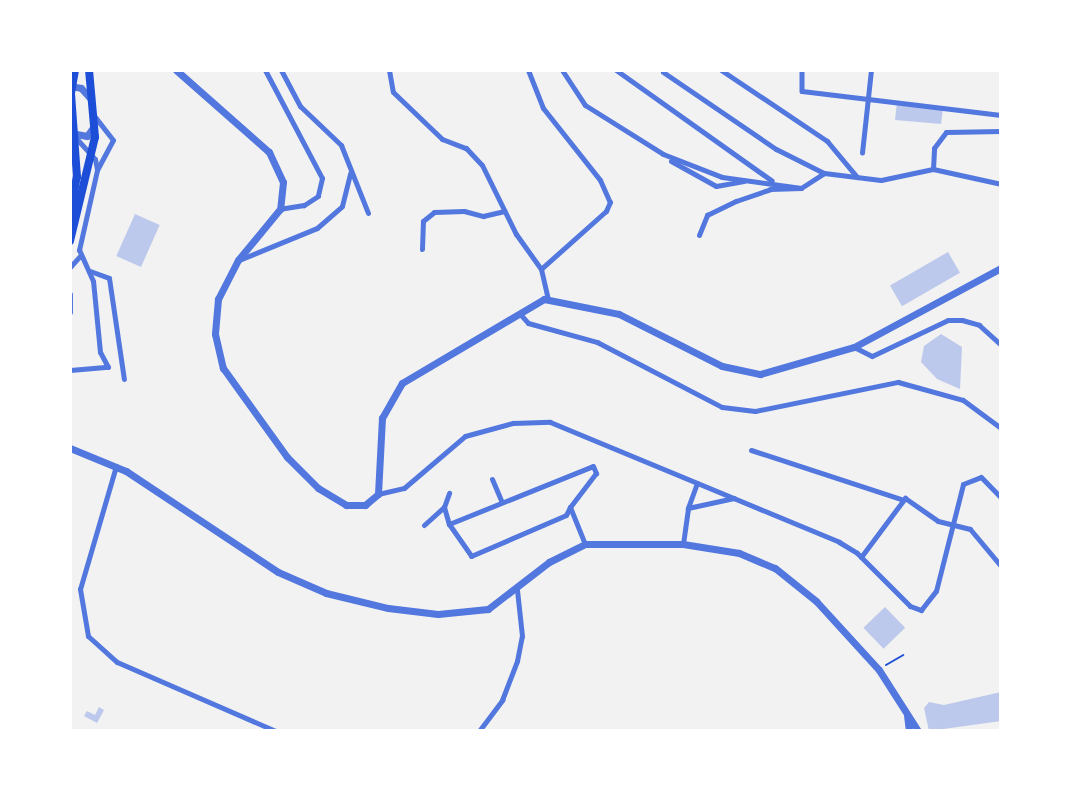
<!DOCTYPE html>
<style>
body{margin:0}
#map{position:relative;width:1071px;height:801px;overflow:hidden;background:#f2f2f2;font-family:"Public Sans",sans-serif}
div>[style]{position:absolute}
[style*='--x']{left:calc(var(--x)*1px);top:calc(var(--y)*1px);width:calc(var(--w)*1px);rotate:calc(var(--a)*1deg)}
.building>*{inset:0;background:#bdc9ec;transform-origin:0 0}
.path>*{height:2px;margin:-1px;padding:0 1px;transform-origin:1px;border-radius:1px;background:#1d4ed8}
.pedestrian>*{height:4.5px;margin:-2.25px;padding:0 2.25px;transform-origin:2.25px;border-radius:2.25px;background:#5277de}
.minor>*{height:5px;margin:-2.5px;padding:0 2.5px;transform-origin:2.5px;border-radius:2.5px;background:#5277de}
.tertiary>*{height:7px;margin:-3.5px;padding:0 3.5px;transform-origin:3.5px;border-radius:3.5px;background:#5277de}
.secondary>*{height:8px;margin:-4px;padding:0 4px;transform-origin:4px;border-radius:4px;background:#1d4ed8}
span{translate:-50% -50%;white-space:nowrap;text-align:center;line-height:1.15;-webkit-text-stroke:5px #fff;paint-order:stroke}
.frame{position:absolute;inset:0;border:72px solid #fff;pointer-events:none}
</style>
<div id="map">
<div class="building">
<i style="clip-path:polygon(897px 102px,943px 109px,941px 124px,895px 120px)"></i>
<i style="left:135px;top:214px;width:27px;height:46px;rotate:24deg"></i>
<i style="left:948px;top:252px;width:24px;height:67px;rotate:60deg"></i>
<i style="clip-path:polygon(941px 334px,962px 347px,960px 389px,937px 379px,921px 362px,924px 346px)"></i>
<i style="left:885px;top:607px;width:29px;height:30px;rotate:46deg"></i>
<i style="clip-path:polygon(1001px 692px,1001px 721px,929px 731px,924px 708px,929px 702px,944px 705px)"></i>
<i style="clip-path:polygon(99px 707px,104px 710px,97px 723px,84px 716px,87px 711px,95px 715px)"></i>
</div>
<div class="path">
<i style="--x:886;--y:665;--w:20;--a:-30"></i>
</div>
<div class="pedestrian">
<i style="--x:802;--y:70;--w:21;--a:90"></i>
<i style="--x:802;--y:91;--w:200;--a:6.9"></i>
<i style="--x:862;--y:153;--w:83;--a:-83.8"></i>
</div>
<div class="minor">
<i style="--x:265;--y:70;--w:122;--a:62.2"></i>
<i style="--x:322;--y:178;--w:18;--a:103"></i>
<i style="--x:318;--y:196;--w:17;--a:147"></i>
<i style="--x:304;--y:205;--w:24;--a:171"></i>
<i style="--x:281;--y:70;--w:41;--a:62.2"></i>
<i style="--x:300;--y:106;--w:57;--a:43.6"></i>
<i style="--x:341;--y:145;--w:73;--a:68.3"></i>
<i style="--x:389;--y:70;--w:22;--a:80"></i>
<i style="--x:393;--y:92;--w:68;--a:43.8"></i>
<i style="--x:442;--y:139;--w:26;--a:21"></i>
<i style="--x:466;--y:148;--w:23;--a:47"></i>
<i style="--x:482;--y:165;--w:77;--a:63.8"></i>
<i style="--x:516;--y:234;--w:43;--a:54.5"></i>
<i style="--x:528;--y:70;--w:41;--a:68.5"></i>
<i style="--x:543;--y:108;--w:92;--a:51.6"></i>
<i style="--x:600;--y:180;--w:24;--a:66"></i>
<i style="--x:610;--y:202;--w:10;--a:114"></i>
<i style="--x:606;--y:211;--w:87;--a:138.3"></i>
<i style="--x:541;--y:269;--w:31;--a:77"></i>
<i style="--x:562;--y:70;--w:42;--a:56.7"></i>
<i style="--x:585;--y:105;--w:92;--a:32.1"></i>
<i style="--x:663;--y:154;--w:63;--a:21.3"></i>
<i style="--x:722;--y:177;--w:80;--a:7.9"></i>
<i style="--x:801;--y:188;--w:27;--a:-33"></i>
<i style="--x:824;--y:173;--w:57;--a:7"></i>
<i style="--x:881;--y:180;--w:53;--a:-11.9"></i>
<i style="--x:933;--y:169;--w:70;--a:12.4"></i>
<i style="--x:616;--y:70;--w:191;--a:35.4"></i>
<i style="--x:721;--y:70;--w:128;--a:33.8"></i>
<i style="--x:827;--y:141;--w:47;--a:50.2"></i>
<i style="--x:663;--y:72;--w:137;--a:34.3"></i>
<i style="--x:776;--y:149;--w:54;--a:26.6"></i>
<i style="--x:76;--y:138;--w:28;--a:48"></i>
<i style="--x:95;--y:159;--w:10;--a:79"></i>
<i style="--x:671;--y:161;--w:51;--a:29.1"></i>
<i style="--x:716;--y:186;--w:28;--a:-10"></i>
<i style="--x:933;--y:169;--w:21;--a:-87"></i>
<i style="--x:934;--y:148;--w:20;--a:-53"></i>
<i style="--x:946;--y:132;--w:55;--a:-1"></i>
<i style="--x:699;--y:235;--w:22;--a:-68"></i>
<i style="--x:707;--y:215;--w:32;--a:-26"></i>
<i style="--x:736;--y:201;--w:36;--a:-19"></i>
<i style="--x:770;--y:189;--w:31;--a:-2"></i>
<i style="--x:422;--y:249;--w:28;--a:-88"></i>
<i style="--x:423;--y:221;--w:14;--a:-39"></i>
<i style="--x:434;--y:212;--w:30;--a:-2"></i>
<i style="--x:464;--y:211;--w:20;--a:15"></i>
<i style="--x:483;--y:216;--w:22;--a:-13"></i>
<i style="--x:239;--y:260;--w:84;--a:-22.3"></i>
<i style="--x:317;--y:228;--w:33;--a:-41"></i>
<i style="--x:342;--y:206;--w:34;--a:-76"></i>
<i style="--x:70;--y:267;--w:15;--a:-48"></i>
<i style="--x:90;--y:271;--w:20;--a:20"></i>
<i style="--x:109;--y:278;--w:102;--a:81.6"></i>
<i style="--x:70;--y:294;--w:18;--a:90"></i>
<i style="--x:520;--y:314;--w:12;--a:48"></i>
<i style="--x:528;--y:323;--w:72;--a:15.4"></i>
<i style="--x:597;--y:342;--w:141;--a:27.5"></i>
<i style="--x:722;--y:407;--w:33;--a:7"></i>
<i style="--x:755;--y:411;--w:146;--a:-11.5"></i>
<i style="--x:898;--y:382;--w:67;--a:15.5"></i>
<i style="--x:963;--y:400;--w:47;--a:36.4"></i>
<i style="--x:854;--y:347;--w:20;--a:27"></i>
<i style="--x:872;--y:356;--w:84;--a:-25.3"></i>
<i style="--x:948;--y:320;--w:14;--a:0"></i>
<i style="--x:962;--y:320;--w:18;--a:16"></i>
<i style="--x:979;--y:325;--w:30;--a:42"></i>
<i style="--x:70;--y:370;--w:38;--a:-5"></i>
<i style="--x:108;--y:367;--w:17;--a:-118"></i>
<i style="--x:100;--y:352;--w:71;--a:-95.6"></i>
<i style="--x:93;--y:281;--w:34;--a:-114"></i>
<i style="--x:79;--y:250;--w:82;--a:-77.3"></i>
<i style="--x:97;--y:170;--w:34;--a:-62"></i>
<i style="--x:113;--y:140;--w:29;--a:-128"></i>
<i style="--x:751;--y:450;--w:158;--a:18.1"></i>
<i style="--x:116;--y:466;--w:128;--a:106.3"></i>
<i style="--x:80;--y:589;--w:48;--a:80.3"></i>
<i style="--x:88;--y:636;--w:39;--a:42"></i>
<i style="--x:117;--y:662;--w:173;--a:23.5"></i>
<i style="--x:492;--y:479;--w:25;--a:67"></i>
<i style="--x:697;--y:483;--w:27;--a:110"></i>
<i style="--x:688;--y:508;--w:47;--a:-12.3"></i>
<i style="--x:378;--y:494;--w:27;--a:-13"></i>
<i style="--x:404;--y:488;--w:80;--a:-40.4"></i>
<i style="--x:465;--y:436;--w:50;--a:-15.2"></i>
<i style="--x:513;--y:423;--w:37;--a:-2"></i>
<i style="--x:550;--y:422;--w:313;--a:22.5"></i>
<i style="--x:839;--y:542;--w:21;--a:31"></i>
<i style="--x:857;--y:553;--w:75;--a:45"></i>
<i style="--x:910;--y:606;--w:12;--a:20"></i>
<i style="--x:921;--y:610;--w:24;--a:-52"></i>
<i style="--x:936;--y:591;--w:110;--a:-75.8"></i>
<i style="--x:963;--y:484;--w:19;--a:-21"></i>
<i style="--x:981;--y:477;--w:29;--a:46"></i>
<i style="--x:444;--y:507;--w:15;--a:-70"></i>
<i style="--x:449;--y:524;--w:155;--a:-21.9"></i>
<i style="--x:593;--y:466;--w:8;--a:67"></i>
<i style="--x:596;--y:473;--w:43;--a:127.4"></i>
<i style="--x:570;--y:507;--w:40;--a:68"></i>
<i style="--x:424;--y:525;--w:27;--a:-42"></i>
<i style="--x:444;--y:507;--w:18;--a:74"></i>
<i style="--x:449;--y:524;--w:39;--a:55"></i>
<i style="--x:471;--y:556;--w:103;--a:-23.3"></i>
<i style="--x:566;--y:515;--w:9;--a:-63"></i>
<i style="--x:683;--y:544;--w:36;--a:-82"></i>
<i style="--x:861;--y:557;--w:74;--a:-53.3"></i>
<i style="--x:905;--y:498;--w:40;--a:34.9"></i>
<i style="--x:938;--y:521;--w:33;--a:14"></i>
<i style="--x:970;--y:529;--w:48;--a:50"></i>
<i style="--x:479;--y:731;--w:39;--a:-53"></i>
<i style="--x:502;--y:700;--w:42;--a:-69"></i>
<i style="--x:517;--y:661;--w:25;--a:-79"></i>
<i style="--x:522;--y:636;--w:46;--a:-96.2"></i>
</div>
<div class="tertiary">
<i style="--x:176;--y:70;--w:124;--a:41.4"></i>
<i style="--x:269;--y:152;--w:33;--a:65"></i>
<i style="--x:283;--y:182;--w:27;--a:96"></i>
<i style="--x:280;--y:209;--w:66;--a:129.5"></i>
<i style="--x:238;--y:260;--w:44;--a:117.1"></i>
<i style="--x:218;--y:299;--w:35;--a:95"></i>
<i style="--x:215;--y:334;--w:35;--a:77"></i>
<i style="--x:223;--y:368;--w:110;--a:54.3"></i>
<i style="--x:287;--y:457;--w:44;--a:45"></i>
<i style="--x:318;--y:488;--w:33;--a:31"></i>
<i style="--x:346;--y:505;--w:19;--a:0"></i>
<i style="--x:365;--y:505;--w:17;--a:-40"></i>
<i style="--x:378;--y:494;--w:76;--a:-87"></i>
<i style="--x:382;--y:418;--w:40;--a:-60.3"></i>
<i style="--x:402;--y:383;--w:165;--a:-30.6"></i>
<i style="--x:544;--y:299;--w:76;--a:11.3"></i>
<i style="--x:619;--y:314;--w:115;--a:26.8"></i>
<i style="--x:722;--y:366;--w:39;--a:12"></i>
<i style="--x:760;--y:374;--w:98;--a:-16"></i>
<i style="--x:854;--y:347;--w:167;--a:-28.3"></i>
<i style="--x:70;--y:86;--w:11;--a:10"></i>
<i style="--x:81;--y:88;--w:15;--a:48"></i>
<i style="--x:71;--y:133;--w:16;--a:11"></i>
<i style="--x:87;--y:136;--w:12;--a:-55"></i>
<i style="--x:70;--y:448;--w:61;--a:22.3"></i>
<i style="--x:126;--y:471;--w:182;--a:33.6"></i>
<i style="--x:278;--y:572;--w:52;--a:23.6"></i>
<i style="--x:326;--y:593;--w:64;--a:13.6"></i>
<i style="--x:388;--y:608;--w:50;--a:6.8"></i>
<i style="--x:438;--y:614;--w:50;--a:-5.7"></i>
<i style="--x:488;--y:609;--w:77;--a:-37.6"></i>
<i style="--x:549;--y:562;--w:40;--a:-26.6"></i>
<i style="--x:585;--y:544;--w:98;--a:0"></i>
<i style="--x:683;--y:544;--w:57;--a:9.1"></i>
<i style="--x:739;--y:553;--w:39;--a:23"></i>
<i style="--x:775;--y:568;--w:53;--a:38.8"></i>
<i style="--x:816;--y:601;--w:93;--a:47.6"></i>
<i style="--x:879;--y:670;--w:72;--a:57.4"></i>
<i style="--x:907;--y:715;--w:16;--a:83"></i>
</div>
<div class="secondary">
<i style="--x:70;--y:215;--w:39;--a:-80"></i>
<i style="--x:77;--y:177;--w:84;--a:-94.1"></i>
<i style="--x:71;--y:93;--w:23;--a:-80"></i>
<i style="--x:70;--y:241;--w:107;--a:-76.5"></i>
<i style="--x:95;--y:137;--w:67;--a:-95.1"></i>
</div>
<div class="frame"></div>
</div>
